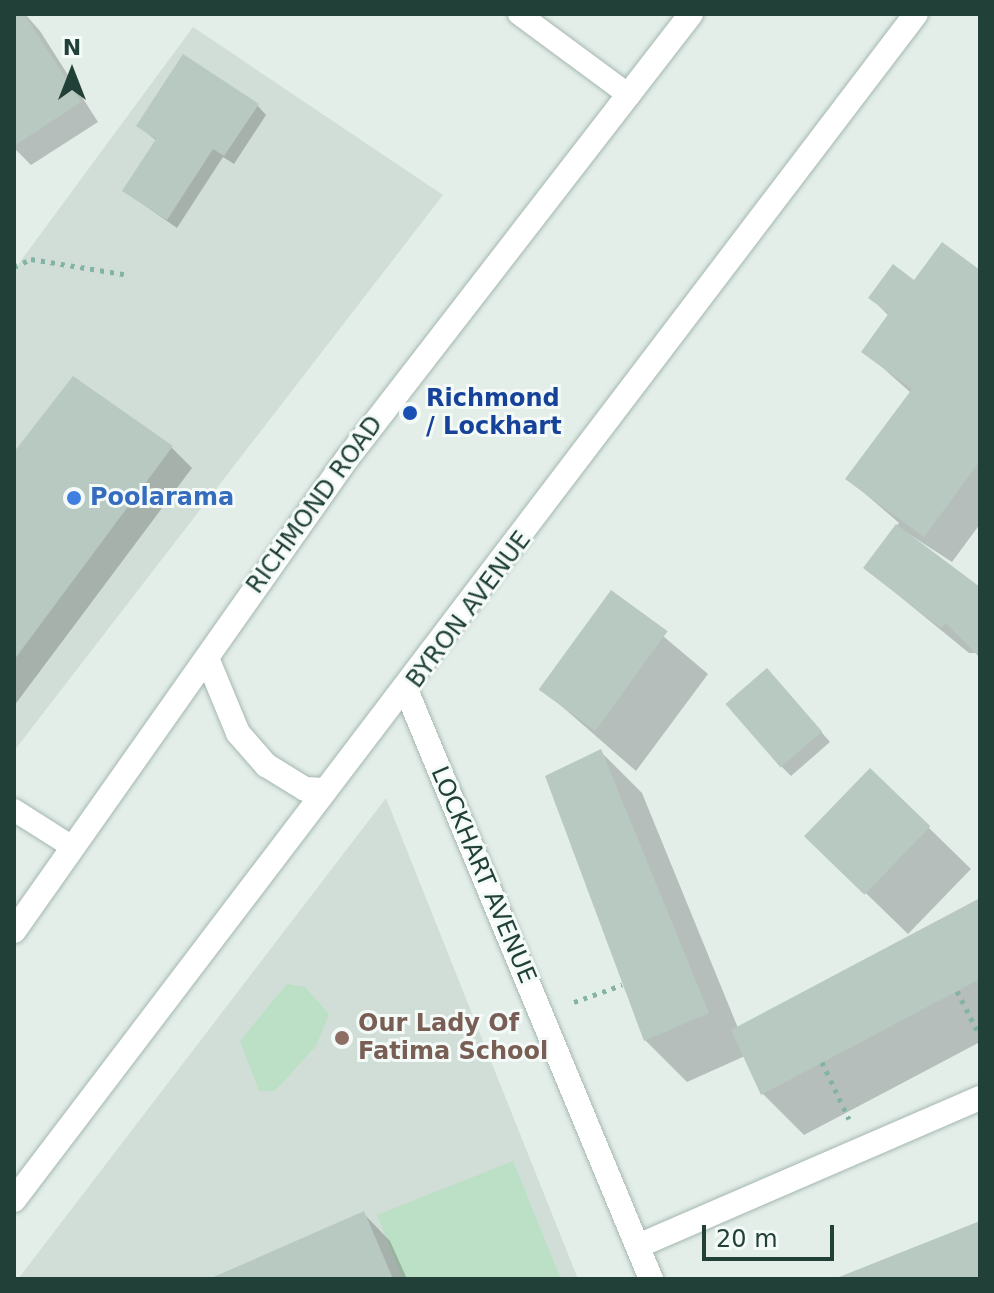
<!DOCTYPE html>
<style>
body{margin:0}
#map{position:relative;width:994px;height:1293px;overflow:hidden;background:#e3eee9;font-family:"DejaVu Sans",sans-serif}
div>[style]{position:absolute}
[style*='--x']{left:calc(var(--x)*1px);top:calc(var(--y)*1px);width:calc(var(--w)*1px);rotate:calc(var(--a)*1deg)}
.built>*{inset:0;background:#d1ded8}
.green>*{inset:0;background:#bbe0c5}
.shadow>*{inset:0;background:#0003}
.building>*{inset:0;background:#b8c9c2;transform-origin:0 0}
.path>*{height:5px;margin-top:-2.5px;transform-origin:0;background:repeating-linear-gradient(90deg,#82b3a4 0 4px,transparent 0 10px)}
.roads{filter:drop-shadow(0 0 2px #a5b7b0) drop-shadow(0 0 2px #a5b7b0)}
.lane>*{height:22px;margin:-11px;padding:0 11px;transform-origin:11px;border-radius:11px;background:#fff}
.street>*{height:24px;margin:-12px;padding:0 12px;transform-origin:12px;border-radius:12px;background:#fff}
.secondary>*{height:24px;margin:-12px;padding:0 12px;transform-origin:12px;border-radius:12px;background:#fff}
.dots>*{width:22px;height:22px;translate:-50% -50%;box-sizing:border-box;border:4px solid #f4faf7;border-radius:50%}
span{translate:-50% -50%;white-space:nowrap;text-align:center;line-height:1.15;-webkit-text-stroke:6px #f4faf7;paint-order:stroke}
.transit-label{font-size:24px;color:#164399;font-weight:700}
.left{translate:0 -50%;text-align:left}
.shop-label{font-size:24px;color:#366cbe;font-weight:700}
.street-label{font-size:24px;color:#214138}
.education-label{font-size:24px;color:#785e54;font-weight:700}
.frame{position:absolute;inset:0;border:16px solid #214138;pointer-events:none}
.north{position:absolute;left:32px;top:32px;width:80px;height:80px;-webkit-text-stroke:6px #f4faf7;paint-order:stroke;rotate:0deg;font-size:22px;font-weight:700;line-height:32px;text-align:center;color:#214138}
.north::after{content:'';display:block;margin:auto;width:28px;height:36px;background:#214138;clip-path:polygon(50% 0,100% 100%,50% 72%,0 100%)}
.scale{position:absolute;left:702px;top:1225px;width:132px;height:36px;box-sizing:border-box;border:4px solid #214138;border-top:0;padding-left:10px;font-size:24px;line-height:28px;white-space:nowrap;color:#214138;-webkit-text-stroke:6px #f4faf7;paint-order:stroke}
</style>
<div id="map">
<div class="built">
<i style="clip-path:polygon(193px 27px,443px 195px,14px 751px,14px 270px)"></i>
<i style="clip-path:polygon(386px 798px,578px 1279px,18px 1279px)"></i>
</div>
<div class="green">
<i style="clip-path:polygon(287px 984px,305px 987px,329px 1014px,316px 1046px,275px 1091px,259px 1091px,240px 1041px)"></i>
<i style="clip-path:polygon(513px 1161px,561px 1279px,403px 1279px,377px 1215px)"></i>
</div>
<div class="shadow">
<i style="clip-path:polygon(14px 14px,25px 14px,40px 31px,98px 122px,31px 165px,14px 148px)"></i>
<i style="clip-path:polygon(257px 105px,266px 115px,234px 164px,223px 157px,177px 228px,124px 191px,157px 141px,138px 126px)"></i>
<i style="clip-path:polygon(980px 272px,980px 524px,952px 562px,898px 527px,980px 590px,980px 653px,969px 653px,865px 568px,899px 523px,848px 479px,911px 393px,864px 351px,889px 316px,871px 298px)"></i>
<i style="clip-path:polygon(172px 448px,192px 468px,14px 706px,14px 455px)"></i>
<i style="clip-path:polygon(611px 592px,708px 674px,636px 771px,543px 690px)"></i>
<i style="clip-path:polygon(776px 680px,830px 742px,791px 776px,782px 767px)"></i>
<i style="clip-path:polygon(601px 752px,642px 793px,738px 1028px,980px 904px,980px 1042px,804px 1135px,763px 1094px,745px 1056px,687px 1082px,645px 1040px)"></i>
<i style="clip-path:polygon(929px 828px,971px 869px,908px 934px,808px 837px)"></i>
<i style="clip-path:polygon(364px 1214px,390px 1241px,407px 1279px,214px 1279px)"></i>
</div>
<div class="building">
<i style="clip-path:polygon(14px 14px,24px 14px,81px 102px,14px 146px)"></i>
<i style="clip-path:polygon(183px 54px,259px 104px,224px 156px,213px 149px,167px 220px,122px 191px,156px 139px,136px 126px)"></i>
<i style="clip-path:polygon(942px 242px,980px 270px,980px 461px,924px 537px,845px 479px,912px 389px,861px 352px,889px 313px,868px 298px,893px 264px,914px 280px)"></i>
<i style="clip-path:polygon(73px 376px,173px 446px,14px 660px,14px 452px)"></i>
<i style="clip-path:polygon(896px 524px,980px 587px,980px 658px,946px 623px,941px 628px,863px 568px)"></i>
<i style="left:611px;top:590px;width:70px;height:123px;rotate:36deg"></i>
<i style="left:767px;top:668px;width:84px;height:55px;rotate:49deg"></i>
<i style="clip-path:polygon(601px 749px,709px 1013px,644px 1041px,545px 776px)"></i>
<i style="left:870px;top:768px;width:84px;height:95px;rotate:44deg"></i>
<i style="clip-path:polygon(980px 898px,980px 979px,761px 1095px,731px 1030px)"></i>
<i style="clip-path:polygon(364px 1211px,393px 1279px,209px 1279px)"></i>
<i style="clip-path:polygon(980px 1221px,980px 1279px,839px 1279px,839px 1277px)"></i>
</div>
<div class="path">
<i style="--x:14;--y:267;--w:19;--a:-25"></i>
<i style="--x:31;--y:259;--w:99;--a:9.3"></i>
<i style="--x:957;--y:991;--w:51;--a:62.9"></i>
<i style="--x:574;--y:1002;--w:51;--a:-19.5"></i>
<i style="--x:822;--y:1062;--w:63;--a:64.7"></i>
</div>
<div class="roads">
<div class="lane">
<i style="--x:519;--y:14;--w:137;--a:36.4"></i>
<i style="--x:14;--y:810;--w:67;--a:32.3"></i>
</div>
<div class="street">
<i style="--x:207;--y:658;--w:81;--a:67.5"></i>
<i style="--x:238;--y:733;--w:43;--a:48.8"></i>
<i style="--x:266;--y:765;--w:46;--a:31.6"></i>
<i style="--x:305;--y:789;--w:20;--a:3"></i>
<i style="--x:407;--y:692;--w:636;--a:67.43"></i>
<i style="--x:638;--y:1246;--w:373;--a:-23.4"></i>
</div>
<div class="secondary">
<i style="--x:14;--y:931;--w:576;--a:-54.82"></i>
<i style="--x:346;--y:460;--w:564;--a:-52.28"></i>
<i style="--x:14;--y:1200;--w:1490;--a:-52.75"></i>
</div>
</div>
<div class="dots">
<i style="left:410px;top:413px;background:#1a4fb4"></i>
<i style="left:74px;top:498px;background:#3f7fe0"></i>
<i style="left:342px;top:1038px;background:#8d6e63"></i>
</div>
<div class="transit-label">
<span class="left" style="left:426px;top:413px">Richmond<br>/ Lockhart</span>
</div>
<div class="shop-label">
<span class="left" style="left:90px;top:498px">Poolarama</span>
</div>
<div class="street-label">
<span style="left:315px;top:505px;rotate:-54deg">RICHMOND ROAD</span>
<span style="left:469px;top:610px;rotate:-53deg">BYRON AVENUE</span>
<span style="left:483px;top:875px;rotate:67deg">LOCKHART AVENUE</span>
</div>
<div class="education-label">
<span class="left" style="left:358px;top:1038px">Our Lady Of<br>Fatima School</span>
</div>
<div class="frame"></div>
<div class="north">N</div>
<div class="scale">20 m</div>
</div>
